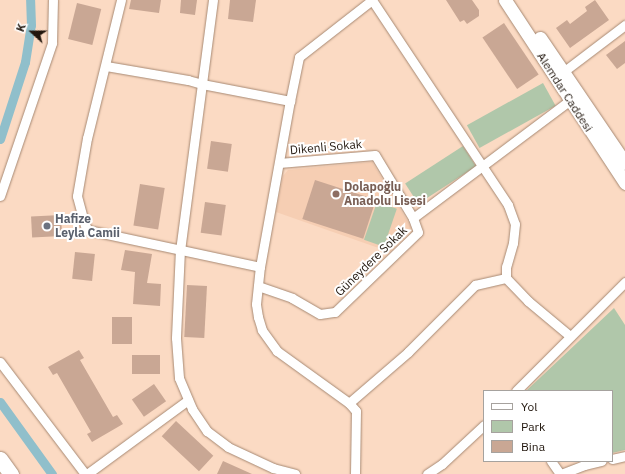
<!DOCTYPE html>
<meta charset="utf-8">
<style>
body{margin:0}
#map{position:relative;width:625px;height:474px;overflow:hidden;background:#fbdac3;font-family:"IBM Plex Sans",sans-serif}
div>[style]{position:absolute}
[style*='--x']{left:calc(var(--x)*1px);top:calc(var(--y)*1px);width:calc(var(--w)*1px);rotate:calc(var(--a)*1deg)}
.built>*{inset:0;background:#f6ceb3}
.green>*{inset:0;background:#b0c7aa;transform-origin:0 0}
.canal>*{height:9px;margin:-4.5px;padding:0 4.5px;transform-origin:4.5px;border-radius:4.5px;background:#90bfcb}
.building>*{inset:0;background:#c9a794;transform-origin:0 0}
.roads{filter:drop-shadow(0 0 1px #a78973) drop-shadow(0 0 1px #a78973)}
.minor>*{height:9px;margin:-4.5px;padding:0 4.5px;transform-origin:4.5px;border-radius:4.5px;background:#fff}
.secondary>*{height:13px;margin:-6.5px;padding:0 6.5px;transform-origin:6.5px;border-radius:6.5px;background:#fff}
.primary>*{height:15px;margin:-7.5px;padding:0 7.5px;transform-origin:7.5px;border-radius:7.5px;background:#fff}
.dots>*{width:11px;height:11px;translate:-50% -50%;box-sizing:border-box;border:2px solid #fff;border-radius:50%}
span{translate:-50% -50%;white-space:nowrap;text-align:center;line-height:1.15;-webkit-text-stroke:4px #fff;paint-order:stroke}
.street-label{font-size:12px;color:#21160d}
.education-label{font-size:12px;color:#785e54;font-weight:700}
.left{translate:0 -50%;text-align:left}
.worship-label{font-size:12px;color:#5b616d;font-weight:700}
.legend{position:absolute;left:483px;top:390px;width:130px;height:72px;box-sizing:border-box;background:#fff;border:1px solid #a6a29e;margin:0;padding:5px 7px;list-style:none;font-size:12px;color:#21160d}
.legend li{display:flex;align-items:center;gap:8px;height:20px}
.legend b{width:20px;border:1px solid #a6a29e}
.north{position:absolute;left:12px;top:12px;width:40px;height:40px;-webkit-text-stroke:3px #fff;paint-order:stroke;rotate:291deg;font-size:11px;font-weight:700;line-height:16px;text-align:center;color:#21160d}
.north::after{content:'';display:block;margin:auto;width:14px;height:18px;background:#21160d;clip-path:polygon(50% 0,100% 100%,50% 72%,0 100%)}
</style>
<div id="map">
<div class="built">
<i style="clip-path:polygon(372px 162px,411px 227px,410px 232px,390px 252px,276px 212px,283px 176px,288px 170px)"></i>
</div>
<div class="green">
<i style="left:543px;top:83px;width:26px;height:87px;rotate:61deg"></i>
<i style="left:463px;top:146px;width:24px;height:69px;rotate:57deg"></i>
<i style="left:377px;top:202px;width:21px;height:40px;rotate:19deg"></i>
<i style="clip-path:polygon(614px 308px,625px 325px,625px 450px,612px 453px,612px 391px,526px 391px)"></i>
</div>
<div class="canal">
<i style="--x:0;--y:139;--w:81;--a:-72"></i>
<i style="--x:25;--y:62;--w:37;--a:-81"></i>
<i style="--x:31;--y:25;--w:25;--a:-92"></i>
<i style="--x:0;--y:402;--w:89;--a:54.2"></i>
</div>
<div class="building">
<i style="clip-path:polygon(131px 0,161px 0,159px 13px,129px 9px)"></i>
<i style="clip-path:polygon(181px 0,197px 0,195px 15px,180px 13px)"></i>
<i style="clip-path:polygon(230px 0,256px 0,253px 22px,228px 19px)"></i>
<i style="clip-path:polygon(446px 0,472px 0,479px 10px,479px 16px,467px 24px,464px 20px,460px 22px)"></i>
<i style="clip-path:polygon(595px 0,609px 20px,570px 48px,556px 28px,567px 20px,570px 24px,587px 11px,585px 7px)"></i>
<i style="left:77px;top:3px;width:25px;height:37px;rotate:14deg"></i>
<i style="left:504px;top:23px;width:62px;height:26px;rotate:56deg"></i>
<i style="clip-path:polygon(625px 41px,625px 63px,617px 69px,606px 55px)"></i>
<i style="left:211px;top:141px;width:21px;height:28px;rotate:8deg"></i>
<i style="left:315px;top:180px;width:64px;height:41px;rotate:18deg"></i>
<i style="left:140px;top:184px;width:25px;height:42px;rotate:9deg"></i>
<i style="left:205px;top:202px;width:21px;height:31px;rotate:8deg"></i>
<i style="left:61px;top:215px;width:21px;height:30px;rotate:87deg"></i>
<i style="clip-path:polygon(125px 250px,152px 254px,147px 283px,161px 284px,160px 306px,133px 304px,135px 272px,121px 270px)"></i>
<i style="left:75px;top:252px;width:20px;height:27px;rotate:6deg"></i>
<i style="left:187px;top:285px;width:20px;height:52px;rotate:3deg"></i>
<i style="left:112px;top:317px;width:20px;height:27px"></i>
<i style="clip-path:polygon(79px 350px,84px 358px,80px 360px,113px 417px,117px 415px,123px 424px,92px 442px,87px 434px,91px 432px,57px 373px,53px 375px,48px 367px)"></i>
<i style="left:132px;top:355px;width:28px;height:19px"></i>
<i style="left:154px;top:384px;width:21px;height:27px;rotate:55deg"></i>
<i style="left:176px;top:421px;width:51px;height:21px;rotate:43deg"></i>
<i style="clip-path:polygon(223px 461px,252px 474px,217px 474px)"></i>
</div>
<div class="roads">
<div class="minor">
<i style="--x:121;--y:0;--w:142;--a:103.8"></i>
<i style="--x:87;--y:138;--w:59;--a:99.8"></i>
<i style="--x:77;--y:196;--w:30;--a:75"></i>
<i style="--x:85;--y:225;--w:6;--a:59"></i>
<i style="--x:88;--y:230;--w:176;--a:12.1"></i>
<i style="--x:213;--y:0;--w:251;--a:97.5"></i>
<i style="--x:180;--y:249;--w:89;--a:92.6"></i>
<i style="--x:176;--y:338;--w:40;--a:85.7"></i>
<i style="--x:179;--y:378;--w:34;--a:67"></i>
<i style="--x:192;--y:409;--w:27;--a:56"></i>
<i style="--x:207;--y:431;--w:26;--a:37"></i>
<i style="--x:228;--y:447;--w:50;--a:25"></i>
<i style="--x:273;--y:468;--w:23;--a:15"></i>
<i style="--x:372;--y:0;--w:246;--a:56.4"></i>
<i style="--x:508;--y:205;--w:20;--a:70"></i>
<i style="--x:515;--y:224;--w:19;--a:96"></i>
<i style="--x:513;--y:243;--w:25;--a:106"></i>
<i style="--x:506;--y:267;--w:11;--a:90"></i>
<i style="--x:506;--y:278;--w:32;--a:46"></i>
<i style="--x:528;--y:301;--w:55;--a:39.8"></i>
<i style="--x:106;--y:66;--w:83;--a:9.7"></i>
<i style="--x:188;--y:80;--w:15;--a:16"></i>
<i style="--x:202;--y:84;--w:90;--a:10.9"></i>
<i style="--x:563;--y:72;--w:78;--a:-37.2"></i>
<i style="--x:279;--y:163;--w:96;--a:-4.8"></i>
<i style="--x:375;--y:155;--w:74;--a:58.9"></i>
<i style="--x:0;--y:196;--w:162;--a:-71.2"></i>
<i style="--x:52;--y:43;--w:43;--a:-88.7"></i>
<i style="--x:258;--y:286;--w:36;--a:19"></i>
<i style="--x:292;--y:298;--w:32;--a:30"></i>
<i style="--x:320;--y:314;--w:15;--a:-8"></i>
<i style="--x:335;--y:312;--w:115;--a:-43.9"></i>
<i style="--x:418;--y:232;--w:15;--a:-110"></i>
<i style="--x:413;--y:218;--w:196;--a:-36.9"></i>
<i style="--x:0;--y:362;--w:141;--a:52.8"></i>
<i style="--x:516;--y:391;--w:154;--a:-45"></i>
<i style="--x:349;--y:403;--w:78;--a:-40.8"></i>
<i style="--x:408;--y:352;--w:95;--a:-45"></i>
<i style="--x:475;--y:285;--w:32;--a:-13"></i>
<i style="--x:612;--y:459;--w:13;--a:-13"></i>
<i style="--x:551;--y:461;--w:16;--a:55"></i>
<i style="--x:87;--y:474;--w:125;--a:-36.2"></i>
<i style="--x:355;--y:474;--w:63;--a:-89.1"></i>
<i style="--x:356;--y:411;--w:11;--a:-131"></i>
<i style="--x:349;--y:403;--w:89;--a:-144.2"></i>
<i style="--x:277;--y:351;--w:26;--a:-126"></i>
<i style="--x:262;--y:330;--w:14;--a:-107"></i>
<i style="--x:258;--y:317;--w:13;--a:-99"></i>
<i style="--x:256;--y:304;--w:37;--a:-84"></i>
<i style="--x:260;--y:267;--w:169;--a:-79.8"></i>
<i style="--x:290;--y:101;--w:45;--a:-78.4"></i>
<i style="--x:299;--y:57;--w:93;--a:-38"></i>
<i style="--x:427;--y:474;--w:18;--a:-34"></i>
<i style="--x:442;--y:464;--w:57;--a:-42.9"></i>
<i style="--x:561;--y:474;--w:25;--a:-21"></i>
<i style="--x:584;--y:465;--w:18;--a:-13"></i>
</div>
<div class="secondary">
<i style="--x:505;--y:0;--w:219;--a:56.7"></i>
<i style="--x:540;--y:38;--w:151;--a:55.8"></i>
</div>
<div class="primary">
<i style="--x:0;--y:459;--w:19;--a:54"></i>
</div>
</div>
<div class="dots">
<i style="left:336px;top:194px;background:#8d6e63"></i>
<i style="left:47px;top:226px;background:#6b7280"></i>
</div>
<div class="street-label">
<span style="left:565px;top:92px;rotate:57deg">Alemdar Caddesi</span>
<span style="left:326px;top:147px;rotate:-5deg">Dikenli Sokak</span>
<span style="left:371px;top:261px;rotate:-44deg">Güneydere Sokak</span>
</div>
<div class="education-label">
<span class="left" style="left:344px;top:194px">Dolapoğlu<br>Anadolu Lisesi</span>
</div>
<div class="worship-label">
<span class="left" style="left:55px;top:226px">Hafize<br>Leyla Camii</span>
</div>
<ul class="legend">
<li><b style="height:5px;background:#fff"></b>Yol</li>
<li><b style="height:11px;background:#b0c7aa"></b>Park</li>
<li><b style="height:11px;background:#c9a794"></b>Bina</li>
</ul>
<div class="north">K</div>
</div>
